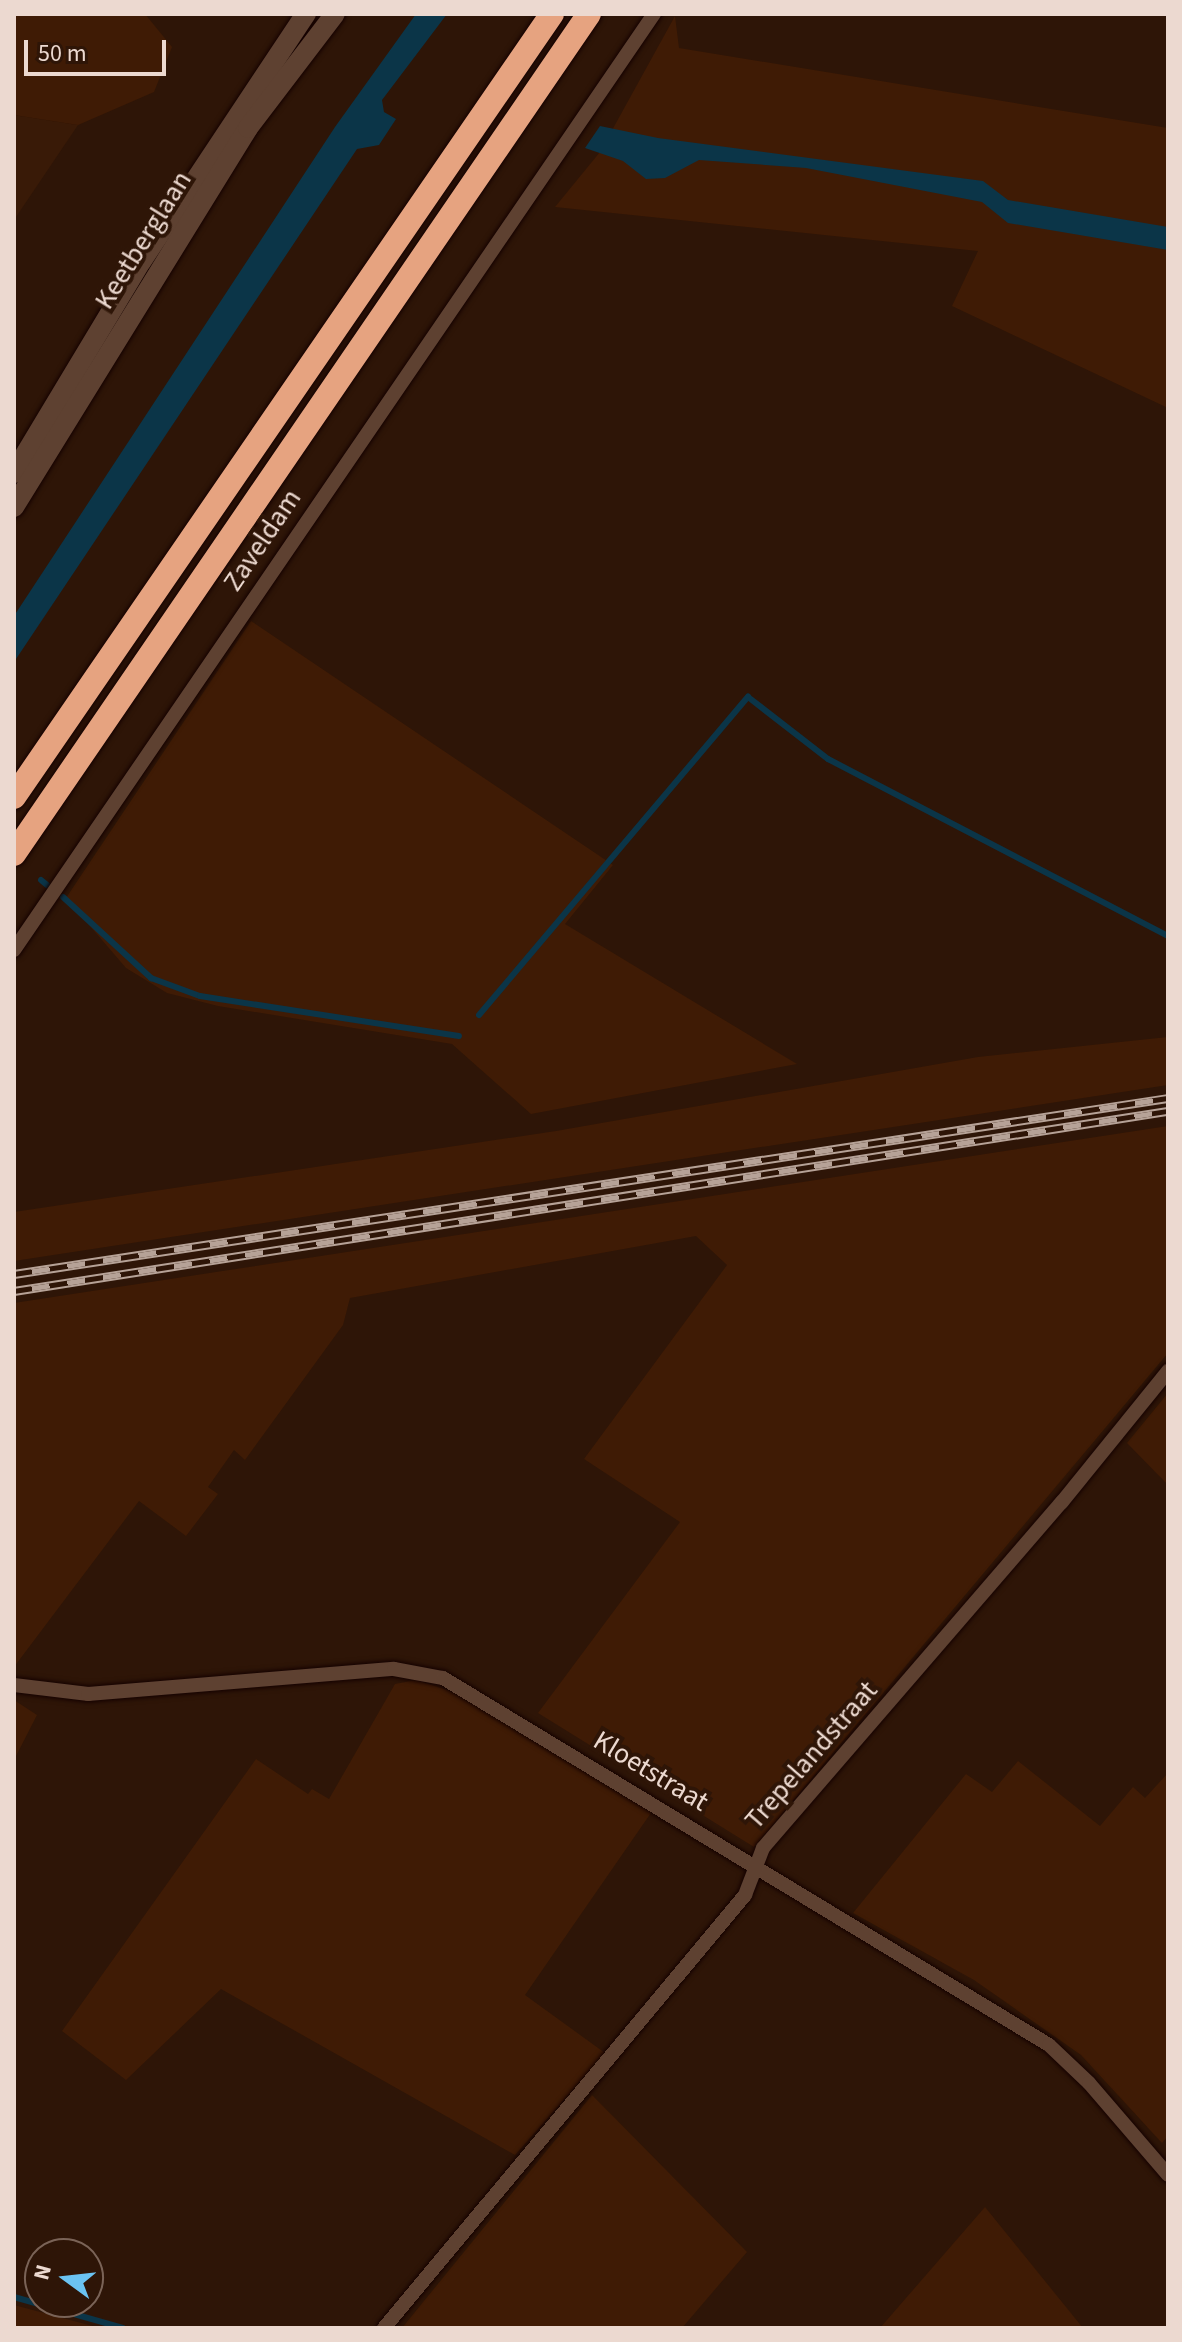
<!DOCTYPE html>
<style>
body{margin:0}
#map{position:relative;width:1182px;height:2342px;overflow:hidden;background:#2e1507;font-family:"Source Sans 3",sans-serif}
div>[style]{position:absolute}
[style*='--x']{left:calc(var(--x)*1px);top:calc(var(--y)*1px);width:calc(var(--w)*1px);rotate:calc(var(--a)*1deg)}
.built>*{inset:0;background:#391a07}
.green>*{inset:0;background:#3f1b05}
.water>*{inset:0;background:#0b3548}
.stream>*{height:6px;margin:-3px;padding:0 3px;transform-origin:3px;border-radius:3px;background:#0b3548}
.roads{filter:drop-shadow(0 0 2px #150200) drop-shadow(0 0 2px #150200)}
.minor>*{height:14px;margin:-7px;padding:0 7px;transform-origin:7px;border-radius:7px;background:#5e4131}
.secondary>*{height:20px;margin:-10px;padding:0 10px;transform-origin:10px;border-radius:10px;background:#5e4131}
.motorway>*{height:24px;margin:-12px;padding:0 12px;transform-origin:12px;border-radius:12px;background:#e6a380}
.rail>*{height:9px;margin-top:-4.5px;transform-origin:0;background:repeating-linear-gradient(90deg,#2e1507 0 18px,#b6a297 0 36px);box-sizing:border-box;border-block:2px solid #b6a297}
span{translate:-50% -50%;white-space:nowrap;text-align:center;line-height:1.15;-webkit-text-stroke:8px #2e1507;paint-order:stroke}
.street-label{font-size:28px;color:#ecd9d0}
.frame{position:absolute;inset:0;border:16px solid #ecd9d0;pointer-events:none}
.north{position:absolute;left:24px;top:2238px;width:80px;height:80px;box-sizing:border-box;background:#2e1507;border:2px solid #7a6357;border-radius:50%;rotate:285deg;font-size:22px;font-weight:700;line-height:32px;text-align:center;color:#ecd9d0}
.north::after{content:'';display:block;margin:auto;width:28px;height:36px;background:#6bc3f2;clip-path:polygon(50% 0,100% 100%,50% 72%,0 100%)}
.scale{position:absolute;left:24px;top:40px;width:142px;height:36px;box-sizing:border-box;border:4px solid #ecd9d0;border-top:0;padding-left:10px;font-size:24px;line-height:28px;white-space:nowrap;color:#ecd9d0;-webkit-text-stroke:6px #2e1507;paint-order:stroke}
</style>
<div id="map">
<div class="built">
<i style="clip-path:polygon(14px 115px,78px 125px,14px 220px)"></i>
</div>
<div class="green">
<i style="clip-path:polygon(14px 14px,145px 14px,172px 47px,154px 92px,78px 125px,14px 115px)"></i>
<i style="clip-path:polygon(675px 16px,679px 48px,1168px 128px,1168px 408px,952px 306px,978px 251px,555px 207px,600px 152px)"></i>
<i style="clip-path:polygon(251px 621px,613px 865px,565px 924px,797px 1064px,531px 1114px,452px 1044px,218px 1006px,167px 993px,126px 968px,66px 898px)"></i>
<i style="clip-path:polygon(1168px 1037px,1168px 1085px,14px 1261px,14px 1212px,556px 1131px,978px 1057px)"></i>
<i style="clip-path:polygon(1168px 1126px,1168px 1353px,754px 1847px,538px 1713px,680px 1522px,584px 1459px,727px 1265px,696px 1236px,350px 1298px,343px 1325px,245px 1460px,234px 1450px,208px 1487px,218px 1494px,186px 1536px,139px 1501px,14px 1667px,14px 1303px)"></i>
<i style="clip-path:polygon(1168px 1393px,1168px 1485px,1127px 1443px)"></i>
<i style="clip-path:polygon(416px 1680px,465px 1696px,653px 1810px,525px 1995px,605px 2053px,515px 2155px,221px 1989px,126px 2080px,62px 2031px,256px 1759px,308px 1794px,312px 1789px,329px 1799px,395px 1684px)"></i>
<i style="clip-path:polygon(14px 1700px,37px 1715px,14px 1760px)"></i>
<i style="clip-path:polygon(1018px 1761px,1100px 1826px,1133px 1787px,1145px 1798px,1168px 1773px,1168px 2136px,1162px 2143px,1081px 2055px,974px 1980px,853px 1913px,966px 1774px,992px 1792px)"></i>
<i style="clip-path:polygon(592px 2095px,747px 2252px,682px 2328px,402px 2328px)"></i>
<i style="clip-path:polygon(985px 2207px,1083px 2328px,880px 2328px)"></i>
<i style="clip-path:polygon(14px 2305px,100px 2328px,14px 2328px)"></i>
</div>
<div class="water">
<i style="clip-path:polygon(416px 14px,447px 14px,382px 100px,384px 112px,396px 119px,379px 145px,357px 149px,14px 662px,14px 616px,335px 127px)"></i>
<i style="clip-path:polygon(600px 126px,658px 138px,983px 181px,1008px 200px,1168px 227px,1168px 250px,1008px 223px,982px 202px,806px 168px,699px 160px,665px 178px,646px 179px,623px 161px,585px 148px)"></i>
</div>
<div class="stream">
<i style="--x:41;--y:880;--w:8;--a:40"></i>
<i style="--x:63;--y:897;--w:120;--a:42.6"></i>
<i style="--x:151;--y:978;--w:52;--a:20.2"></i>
<i style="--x:200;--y:996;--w:262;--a:8.8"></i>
<i style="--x:479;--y:1015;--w:417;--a:-49.8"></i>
<i style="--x:748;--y:697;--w:101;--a:37.8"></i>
<i style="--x:828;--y:759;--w:383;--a:27.5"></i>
<i style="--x:14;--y:2297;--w:113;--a:15.9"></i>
</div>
<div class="roads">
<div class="minor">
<i style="--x:14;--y:950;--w:1134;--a:-55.64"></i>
<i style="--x:14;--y:1685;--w:75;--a:6.9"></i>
<i style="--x:88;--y:1694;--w:307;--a:-4.7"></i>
<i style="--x:394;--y:1669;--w:50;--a:10.4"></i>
<i style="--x:443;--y:1678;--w:708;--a:31.2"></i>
<i style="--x:1049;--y:2045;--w:55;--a:43.5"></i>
<i style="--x:1089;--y:2083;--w:121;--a:49.3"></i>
<i style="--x:384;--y:2328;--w:564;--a:-50.18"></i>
<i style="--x:745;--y:1895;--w:50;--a:-69"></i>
<i style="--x:763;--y:1848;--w:457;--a:-49.2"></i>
<i style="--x:1062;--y:1502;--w:169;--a:-51"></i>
</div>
<div class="secondary">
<i style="--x:14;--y:473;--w:246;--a:-59"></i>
<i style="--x:141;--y:262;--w:298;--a:-56.4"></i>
<i style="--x:14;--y:507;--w:445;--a:-58.3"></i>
<i style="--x:248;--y:128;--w:143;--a:-52.7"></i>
</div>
<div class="motorway">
<i style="--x:14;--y:797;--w:950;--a:-55.51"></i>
<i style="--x:14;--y:854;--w:1018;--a:-55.61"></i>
</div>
</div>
<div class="rail">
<i style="--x:14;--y:1274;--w:1167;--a:-8.67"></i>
<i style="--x:14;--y:1291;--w:1168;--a:-8.87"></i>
</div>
<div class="street-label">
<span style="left:143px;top:240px;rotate:-58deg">Keetberglaan</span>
<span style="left:262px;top:540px;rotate:-56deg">Zaveldam</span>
<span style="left:811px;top:1755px;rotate:-49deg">Trepelandstraat</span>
<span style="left:651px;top:1771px;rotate:31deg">Kloetstraat</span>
</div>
<div class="frame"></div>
<div class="north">N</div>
<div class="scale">50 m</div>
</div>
